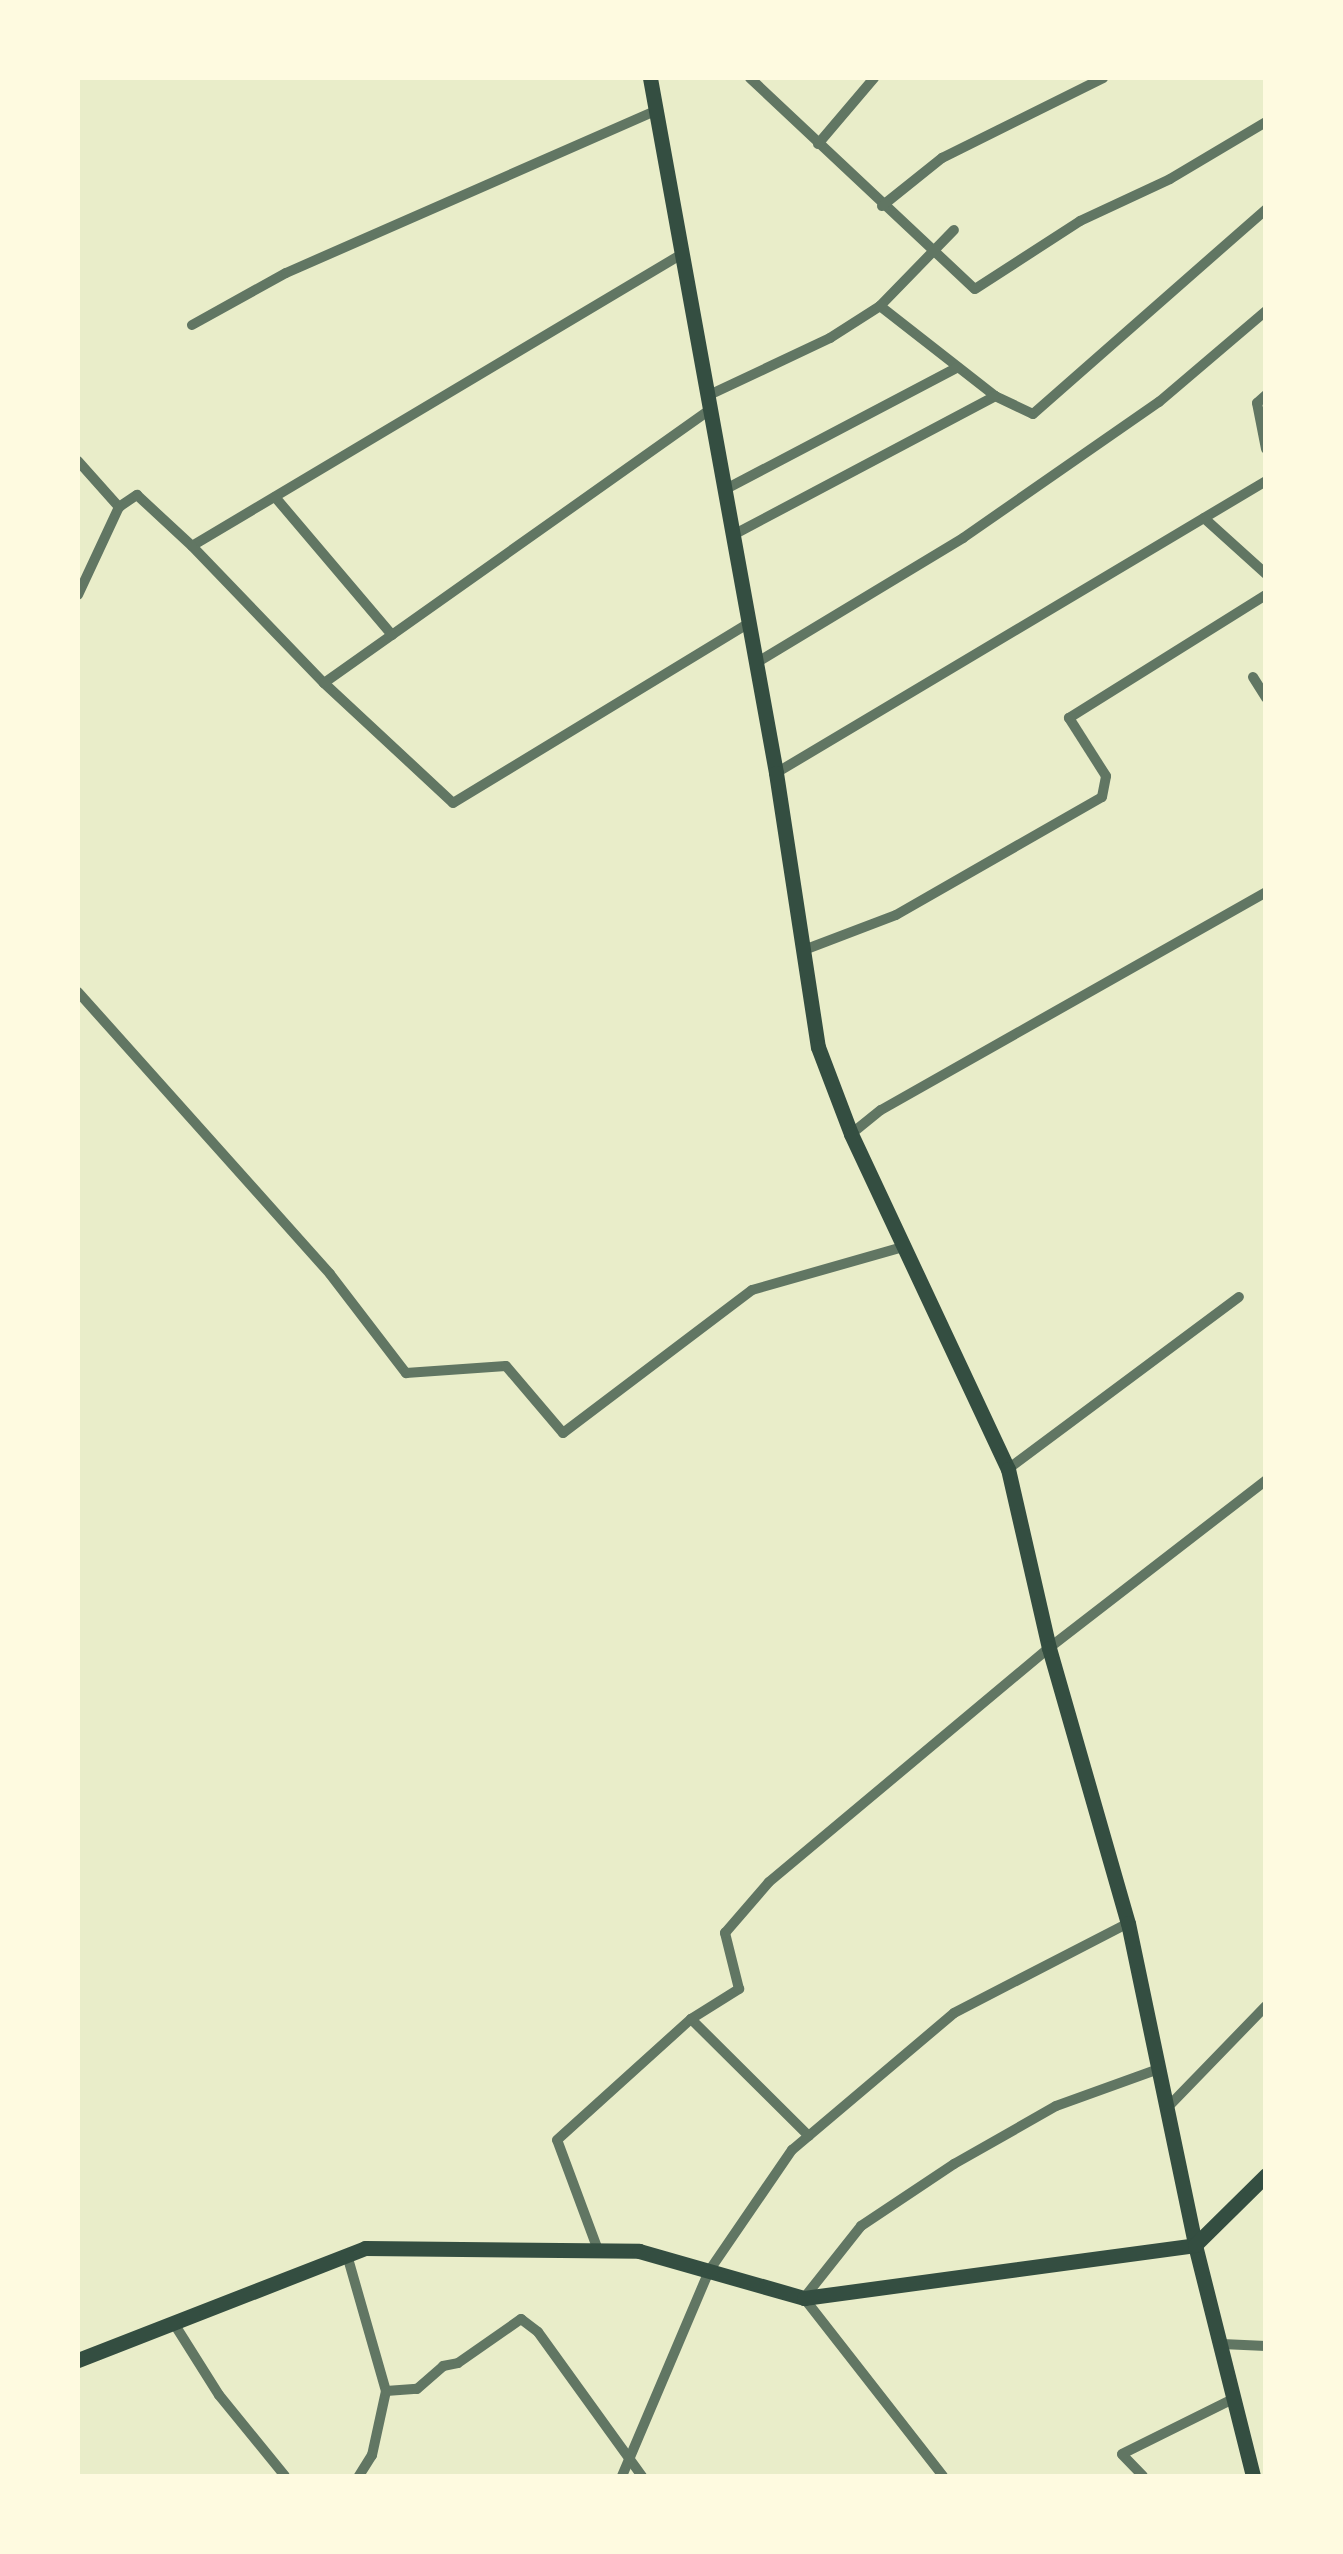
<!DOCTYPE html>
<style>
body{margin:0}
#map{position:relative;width:1343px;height:2554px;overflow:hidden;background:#e9edc9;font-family:"Libre Baskerville",serif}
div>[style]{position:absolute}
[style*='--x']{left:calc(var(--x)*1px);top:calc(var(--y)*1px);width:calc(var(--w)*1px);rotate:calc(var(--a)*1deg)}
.minor>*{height:10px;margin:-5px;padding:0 5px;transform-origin:5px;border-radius:5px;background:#617663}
.secondary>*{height:15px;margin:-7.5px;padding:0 7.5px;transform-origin:7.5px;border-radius:7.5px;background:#344e41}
span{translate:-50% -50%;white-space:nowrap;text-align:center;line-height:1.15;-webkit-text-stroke:10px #fefae0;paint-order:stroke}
.frame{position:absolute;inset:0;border:80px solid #fefae0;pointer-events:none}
</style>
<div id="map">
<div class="minor">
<i style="--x:750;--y:78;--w:308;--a:43.2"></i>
<i style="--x:975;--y:289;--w:125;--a:-32.9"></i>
<i style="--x:1080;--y:221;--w:99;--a:-25"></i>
<i style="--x:1170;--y:179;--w:112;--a:-30.7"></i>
<i style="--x:818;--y:144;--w:87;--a:-49.7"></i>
<i style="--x:882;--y:206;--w:77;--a:-38.7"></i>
<i style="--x:942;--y:158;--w:180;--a:-26.4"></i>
<i style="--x:682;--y:254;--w:570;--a:149.21"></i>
<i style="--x:192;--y:546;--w:190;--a:46.1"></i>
<i style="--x:324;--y:683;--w:473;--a:-35.3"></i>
<i style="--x:880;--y:306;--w:146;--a:38"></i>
<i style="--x:995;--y:396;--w:42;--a:25.3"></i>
<i style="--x:1033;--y:414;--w:310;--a:-41.3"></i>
<i style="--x:192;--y:325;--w:107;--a:-29"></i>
<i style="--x:286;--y:273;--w:403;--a:-23.7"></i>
<i style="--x:1266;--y:395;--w:12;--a:138"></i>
<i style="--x:1257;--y:403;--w:47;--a:78.9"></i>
<i style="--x:707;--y:396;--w:136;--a:-25.2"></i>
<i style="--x:830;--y:338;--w:59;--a:-32.6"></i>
<i style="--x:880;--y:306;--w:106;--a:-45.8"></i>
<i style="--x:78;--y:461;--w:62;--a:48.3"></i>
<i style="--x:119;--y:507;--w:97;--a:115"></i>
<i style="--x:724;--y:490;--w:264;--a:-27.7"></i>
<i style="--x:275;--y:497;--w:181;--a:49.7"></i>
<i style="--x:119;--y:507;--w:22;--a:-34"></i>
<i style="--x:137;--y:495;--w:75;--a:42.8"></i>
<i style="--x:1204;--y:518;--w:84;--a:42.1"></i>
<i style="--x:733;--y:535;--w:297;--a:-27.9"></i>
<i style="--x:756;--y:663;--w:242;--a:-31.1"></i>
<i style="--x:963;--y:538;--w:239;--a:-34.8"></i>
<i style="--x:1159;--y:402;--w:140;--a:-40.4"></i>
<i style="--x:1253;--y:677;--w:25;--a:58"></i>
<i style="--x:324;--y:683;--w:176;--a:42.9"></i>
<i style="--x:453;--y:803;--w:346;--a:-31.3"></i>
<i style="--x:776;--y:773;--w:570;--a:-30.79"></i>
<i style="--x:804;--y:950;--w:98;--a:-20.8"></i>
<i style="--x:896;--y:915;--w:237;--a:-29.8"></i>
<i style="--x:1102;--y:797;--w:21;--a:-79"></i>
<i style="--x:1106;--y:776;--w:69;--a:-122.5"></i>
<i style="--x:1069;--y:718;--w:232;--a:-32"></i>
<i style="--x:78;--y:992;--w:378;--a:48.2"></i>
<i style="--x:330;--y:1274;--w:125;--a:52.5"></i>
<i style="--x:406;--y:1373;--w:100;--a:-4"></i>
<i style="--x:506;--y:1366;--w:88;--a:49.6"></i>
<i style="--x:563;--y:1433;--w:237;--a:-37.1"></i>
<i style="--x:752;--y:1290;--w:160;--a:-15.9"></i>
<i style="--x:851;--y:1134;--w:38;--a:-39"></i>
<i style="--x:881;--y:1110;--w:442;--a:-29.5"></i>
<i style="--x:1008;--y:1469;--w:288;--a:-36.7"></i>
<i style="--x:691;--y:2019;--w:166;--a:44.8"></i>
<i style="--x:1167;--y:2108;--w:142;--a:-45.9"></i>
<i style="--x:598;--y:2250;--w:117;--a:-110.4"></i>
<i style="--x:557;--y:2140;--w:181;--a:-42.1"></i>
<i style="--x:691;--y:2019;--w:57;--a:-32"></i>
<i style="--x:739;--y:1989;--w:58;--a:-104"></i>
<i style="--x:725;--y:1933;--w:67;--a:-49.2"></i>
<i style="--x:769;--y:1882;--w:365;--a:-39.9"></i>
<i style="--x:1049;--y:1648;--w:274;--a:-37.7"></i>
<i style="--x:347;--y:2255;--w:141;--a:74"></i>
<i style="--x:386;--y:2391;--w:66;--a:102.3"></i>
<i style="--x:372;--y:2455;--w:25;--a:122"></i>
<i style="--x:173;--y:2322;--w:86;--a:57.8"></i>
<i style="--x:219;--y:2395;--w:104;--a:50.8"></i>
<i style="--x:1222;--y:2344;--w:44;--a:2.6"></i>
<i style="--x:386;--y:2391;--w:31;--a:-4"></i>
<i style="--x:417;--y:2389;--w:35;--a:-41"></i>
<i style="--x:443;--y:2366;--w:15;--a:-11"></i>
<i style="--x:458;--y:2363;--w:77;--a:-34.9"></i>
<i style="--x:521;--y:2319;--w:21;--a:37"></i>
<i style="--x:538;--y:2332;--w:178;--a:54.2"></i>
<i style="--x:622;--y:2476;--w:223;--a:-67"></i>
<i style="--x:709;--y:2271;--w:147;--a:-55.6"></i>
<i style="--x:792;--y:2150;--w:212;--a:-40.2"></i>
<i style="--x:954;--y:2013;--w:196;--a:-27.3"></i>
<i style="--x:943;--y:2476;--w:226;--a:-128"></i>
<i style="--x:804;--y:2298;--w:92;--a:-51.6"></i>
<i style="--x:861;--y:2226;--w:112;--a:-33.7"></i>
<i style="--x:954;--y:2164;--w:117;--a:-29.6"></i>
<i style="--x:1056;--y:2106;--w:109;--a:-19.8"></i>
<i style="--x:1143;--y:2476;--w:30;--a:-134"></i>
<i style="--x:1122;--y:2454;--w:126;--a:-26.4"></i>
</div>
<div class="secondary">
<i style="--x:650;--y:78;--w:706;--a:79.72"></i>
<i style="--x:776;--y:773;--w:277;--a:81.3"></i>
<i style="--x:818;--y:1047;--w:93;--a:69.2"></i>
<i style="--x:851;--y:1134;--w:370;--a:64.9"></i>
<i style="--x:1008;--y:1469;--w:184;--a:77.1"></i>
<i style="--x:1049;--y:1648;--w:286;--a:74"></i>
<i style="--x:1128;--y:1923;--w:329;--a:78.2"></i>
<i style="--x:1195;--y:2245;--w:238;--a:75.9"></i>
<i style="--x:78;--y:2360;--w:308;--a:-21.3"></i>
<i style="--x:365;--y:2248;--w:274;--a:0.6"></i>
<i style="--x:639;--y:2251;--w:172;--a:15.9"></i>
<i style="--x:804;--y:2298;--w:395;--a:-7.7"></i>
<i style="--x:1195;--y:2245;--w:100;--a:-44.6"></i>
</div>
<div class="frame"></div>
</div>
